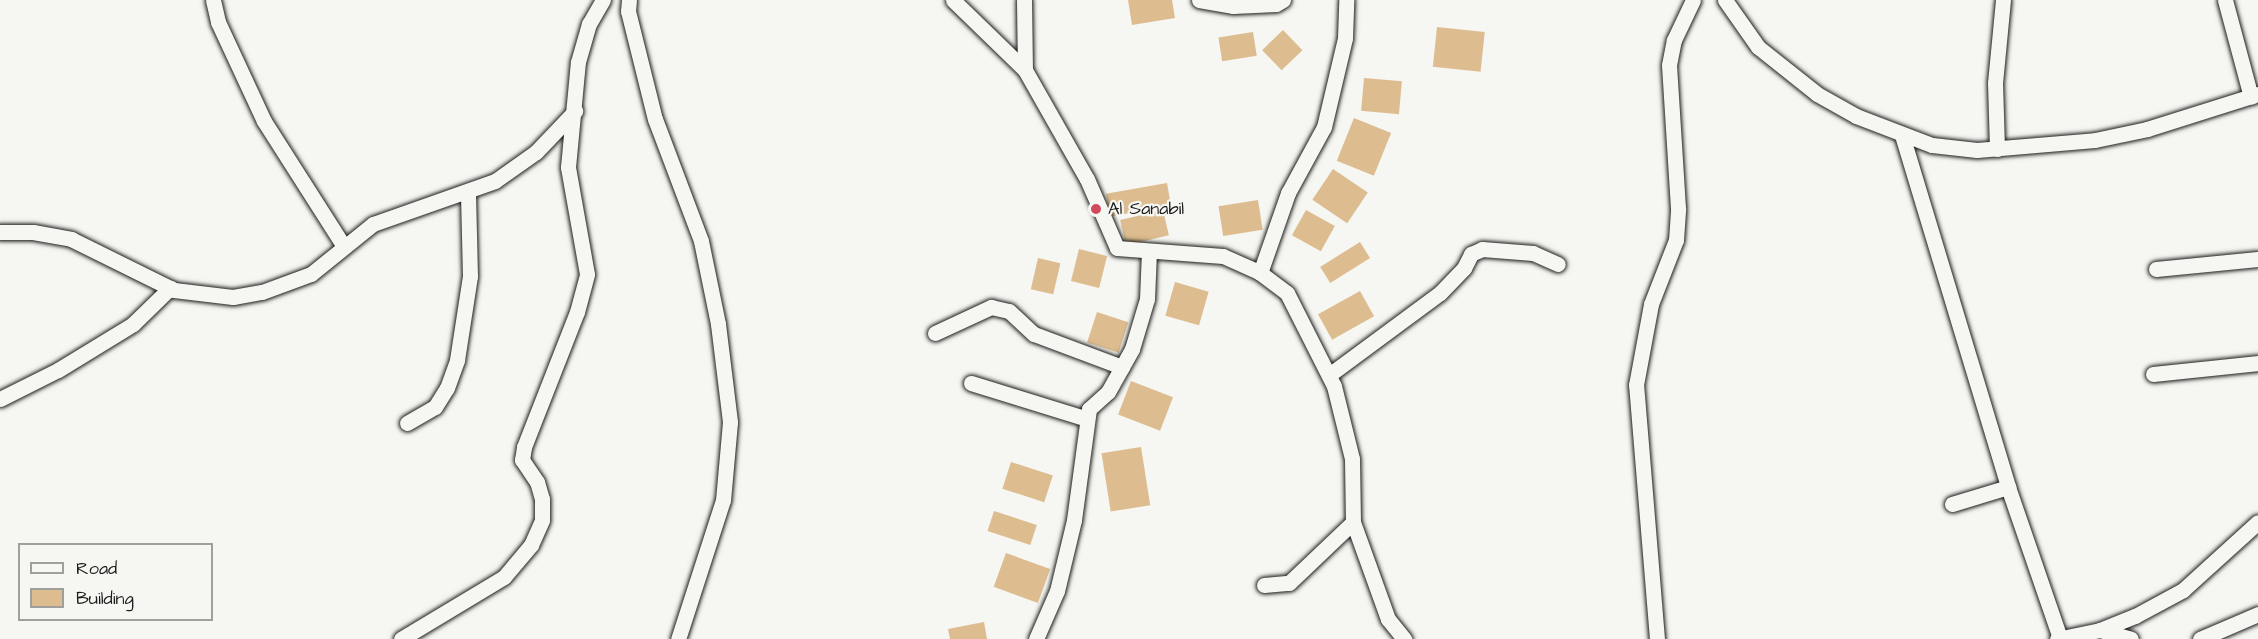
<!DOCTYPE html>
<style>
body{margin:0}
#map{position:relative;width:2258px;height:639px;overflow:hidden;background:#f6f6f2;font-family:"Architects Daughter",sans-serif}
div>[style]{position:absolute}
[style*='--x']{left:calc(var(--x)*1px);top:calc(var(--y)*1px);width:calc(var(--w)*1px);rotate:calc(var(--a)*1deg)}
.building>*{inset:0;background:#ddbd90;transform-origin:0 0}
.roads{filter:drop-shadow(0 0 2px #1c1c1c) drop-shadow(0 0 2px #1c1c1c)}
.street>*{height:15px;margin:-7.5px;padding:0 7.5px;transform-origin:7.5px;border-radius:7.5px;background:#f6f6f2}
.dots>*{width:16px;height:16px;translate:-50% -50%;box-sizing:border-box;border:3px solid #f6f6f2;border-radius:50%}
span{translate:-50% -50%;white-space:nowrap;text-align:center;line-height:1.15;-webkit-text-stroke:4.5px #f6f6f2;paint-order:stroke}
.poi-label{font-size:18px;color:#1c1c1c}
.left{translate:0 -50%;text-align:left}
.legend{position:absolute;left:18px;top:543px;width:195px;height:78px;box-sizing:border-box;background:#f6f6f2;border:2px solid #9f9f9c;margin:0;padding:8px 10px;list-style:none;font-size:18px;color:#1c1c1c}
.legend li{display:flex;align-items:center;gap:12px;height:30px}
.legend b{width:30px;border:2px solid #9f9f9c}
</style>
<div id="map">
<div class="building">
<i style="clip-path:polygon(1128px 0,1172px 0,1175px 18px,1132px 25px)"></i>
<i style="left:1437px;top:27px;width:48px;height:40px;rotate:6deg"></i>
<i style="left:1283px;top:30px;width:28px;height:29px;rotate:46deg"></i>
<i style="left:1253px;top:32px;width:24px;height:35px;rotate:81deg"></i>
<i style="left:1364px;top:78px;width:38px;height:33px;rotate:5deg"></i>
<i style="left:1354px;top:118px;width:40px;height:46px;rotate:22deg"></i>
<i style="left:1333px;top:169px;width:42px;height:37px;rotate:34deg"></i>
<i style="left:1167px;top:183px;width:23px;height:62px;rotate:80deg"></i>
<i style="left:1258px;top:200px;width:30px;height:40px;rotate:81deg"></i>
<i style="left:1163px;top:210px;width:26px;height:44px;rotate:77deg"></i>
<i style="left:1306px;top:210px;width:33px;height:29px;rotate:29deg"></i>
<i style="left:1360px;top:242px;width:19px;height:47px;rotate:58deg"></i>
<i style="left:1079px;top:249px;width:29px;height:33px;rotate:14deg"></i>
<i style="left:1038px;top:258px;width:23px;height:32px;rotate:13deg"></i>
<i style="left:1175px;top:282px;width:35px;height:35px;rotate:16deg"></i>
<i style="left:1360px;top:291px;width:29px;height:48px;rotate:61deg"></i>
<i style="left:1097px;top:312px;width:33px;height:32px;rotate:18deg"></i>
<i style="left:1131px;top:381px;width:45px;height:36px;rotate:21deg"></i>
<i style="left:1141px;top:447px;width:59px;height:40px;rotate:81deg"></i>
<i style="left:1011px;top:462px;width:44px;height:28px;rotate:18deg"></i>
<i style="left:994px;top:511px;width:45px;height:21px;rotate:18deg"></i>
<i style="left:1006px;top:553px;width:47px;height:36px;rotate:20deg"></i>
<i style="clip-path:polygon(984px 622px,987px 639px,950px 639px,948px 629px)"></i>
</div>
<div class="roads">
<div class="street">
<i style="--x:213;--y:0;--w:23;--a:77"></i>
<i style="--x:218;--y:22;--w:109;--a:65.1"></i>
<i style="--x:264;--y:121;--w:147;--a:57.5"></i>
<i style="--x:629;--y:0;--w:11;--a:95"></i>
<i style="--x:628;--y:11;--w:111;--a:76"></i>
<i style="--x:655;--y:119;--w:130;--a:69.3"></i>
<i style="--x:701;--y:241;--w:85;--a:78.4"></i>
<i style="--x:718;--y:324;--w:99;--a:83"></i>
<i style="--x:730;--y:422;--w:78;--a:95.1"></i>
<i style="--x:723;--y:500;--w:146;--a:107.9"></i>
<i style="--x:953;--y:0;--w:100;--a:44.2"></i>
<i style="--x:1025;--y:70;--w:125;--a:60.4"></i>
<i style="--x:1087;--y:179;--w:75;--a:66.5"></i>
<i style="--x:1117;--y:248;--w:106;--a:4.3"></i>
<i style="--x:1223;--y:256;--w:39;--a:24"></i>
<i style="--x:1259;--y:272;--w:35;--a:37"></i>
<i style="--x:1287;--y:293;--w:104;--a:63.2"></i>
<i style="--x:1334;--y:386;--w:75;--a:76.1"></i>
<i style="--x:1352;--y:459;--w:63;--a:89.1"></i>
<i style="--x:1353;--y:522;--w:103;--a:70.2"></i>
<i style="--x:1388;--y:619;--w:26;--a:51"></i>
<i style="--x:1024;--y:0;--w:70;--a:89.2"></i>
<i style="--x:1199;--y:0;--w:35;--a:10"></i>
<i style="--x:1233;--y:6;--w:43;--a:-2.7"></i>
<i style="--x:1276;--y:4;--w:8;--a:-30"></i>
<i style="--x:1725;--y:0;--w:57;--a:54.9"></i>
<i style="--x:1758;--y:47;--w:75;--a:38.5"></i>
<i style="--x:1817;--y:94;--w:45;--a:29.4"></i>
<i style="--x:1856;--y:116;--w:81;--a:20.9"></i>
<i style="--x:1932;--y:145;--w:45;--a:6.3"></i>
<i style="--x:1977;--y:150;--w:118;--a:-4.8"></i>
<i style="--x:2095;--y:140;--w:53;--a:-11.9"></i>
<i style="--x:2147;--y:129;--w:116;--a:-17.5"></i>
<i style="--x:2225;--y:0;--w:100;--a:75"></i>
<i style="--x:1902;--y:135;--w:368;--a:73.2"></i>
<i style="--x:2008;--y:487;--w:160;--a:71"></i>
<i style="--x:1997;--y:149;--w:66;--a:-91.7"></i>
<i style="--x:1995;--y:83;--w:83;--a:-84.5"></i>
<i style="--x:0;--y:232;--w:33;--a:0"></i>
<i style="--x:33;--y:232;--w:39;--a:10"></i>
<i style="--x:71;--y:239;--w:115;--a:26.3"></i>
<i style="--x:174;--y:290;--w:59;--a:6.8"></i>
<i style="--x:233;--y:297;--w:29;--a:-10"></i>
<i style="--x:262;--y:292;--w:52;--a:-20.2"></i>
<i style="--x:311;--y:274;--w:80;--a:-38.9"></i>
<i style="--x:373;--y:224;--w:129;--a:-19.4"></i>
<i style="--x:495;--y:181;--w:50;--a:-35.3"></i>
<i style="--x:536;--y:152;--w:57;--a:-46.4"></i>
<i style="--x:2156;--y:269;--w:102;--a:-5.6"></i>
<i style="--x:1260;--y:273;--w:85;--a:-70.7"></i>
<i style="--x:1288;--y:193;--w:75;--a:-61.4"></i>
<i style="--x:1324;--y:127;--w:91;--a:-76.7"></i>
<i style="--x:1345;--y:38;--w:38;--a:-88"></i>
<i style="--x:935;--y:333;--w:62;--a:-24.9"></i>
<i style="--x:991;--y:307;--w:18;--a:13"></i>
<i style="--x:1009;--y:311;--w:34;--a:43"></i>
<i style="--x:1034;--y:334;--w:94;--a:20.6"></i>
<i style="--x:2153;--y:374;--w:106;--a:-6"></i>
<i style="--x:1329;--y:375;--w:138;--a:-36.5"></i>
<i style="--x:1440;--y:293;--w:35;--a:-46"></i>
<i style="--x:1464;--y:268;--w:16;--a:-63"></i>
<i style="--x:1471;--y:254;--w:12;--a:-24"></i>
<i style="--x:1482;--y:249;--w:51;--a:4.5"></i>
<i style="--x:1533;--y:253;--w:27;--a:24"></i>
<i style="--x:971;--y:383;--w:121;--a:17.2"></i>
<i style="--x:0;--y:399;--w:65;--a:-26.6"></i>
<i style="--x:58;--y:370;--w:88;--a:-31.5"></i>
<i style="--x:133;--y:324;--w:52;--a:-44.2"></i>
<i style="--x:407;--y:423;--w:32;--a:-30"></i>
<i style="--x:435;--y:407;--w:22;--a:-58"></i>
<i style="--x:447;--y:388;--w:30;--a:-70"></i>
<i style="--x:457;--y:360;--w:85;--a:-81.2"></i>
<i style="--x:470;--y:276;--w:83;--a:-91.4"></i>
<i style="--x:1952;--y:504;--w:59;--a:-16.9"></i>
<i style="--x:1264;--y:585;--w:25;--a:-5"></i>
<i style="--x:1289;--y:583;--w:88;--a:-43.6"></i>
<i style="--x:2100;--y:630;--w:32;--a:16"></i>
<i style="--x:401;--y:639;--w:120;--a:-31"></i>
<i style="--x:504;--y:577;--w:42;--a:-49.8"></i>
<i style="--x:531;--y:545;--w:27;--a:-66"></i>
<i style="--x:542;--y:520;--w:21;--a:-90"></i>
<i style="--x:542;--y:499;--w:18;--a:-106"></i>
<i style="--x:537;--y:482;--w:27;--a:-124"></i>
<i style="--x:522;--y:460;--w:13;--a:-81"></i>
<i style="--x:524;--y:447;--w:145;--a:-68.6"></i>
<i style="--x:577;--y:312;--w:39;--a:-75"></i>
<i style="--x:587;--y:274;--w:109;--a:-100.1"></i>
<i style="--x:568;--y:167;--w:105;--a:-84.6"></i>
<i style="--x:578;--y:62;--w:40;--a:-74"></i>
<i style="--x:589;--y:24;--w:28;--a:-60"></i>
<i style="--x:1036;--y:639;--w:52;--a:-66.4"></i>
<i style="--x:1057;--y:591;--w:73;--a:-76.5"></i>
<i style="--x:1074;--y:520;--w:112;--a:-82.3"></i>
<i style="--x:1089;--y:409;--w:25;--a:-42"></i>
<i style="--x:1108;--y:392;--w:49;--a:-60.8"></i>
<i style="--x:1132;--y:349;--w:52;--a:-73.3"></i>
<i style="--x:1147;--y:299;--w:47;--a:-87.6"></i>
<i style="--x:1657;--y:639;--w:255;--a:-94.7"></i>
<i style="--x:1636;--y:385;--w:82;--a:-79.5"></i>
<i style="--x:1651;--y:304;--w:69;--a:-68.7"></i>
<i style="--x:1676;--y:240;--w:32;--a:-86"></i>
<i style="--x:1678;--y:208;--w:143;--a:-93.6"></i>
<i style="--x:1669;--y:65;--w:25;--a:-79"></i>
<i style="--x:1674;--y:40;--w:44;--a:-64.6"></i>
<i style="--x:2057;--y:639;--w:44;--a:-11.8"></i>
<i style="--x:2100;--y:630;--w:38;--a:-22"></i>
<i style="--x:2135;--y:616;--w:55;--a:-28.4"></i>
<i style="--x:2183;--y:590;--w:101;--a:-42.2"></i>
<i style="--x:2200;--y:639;--w:63;--a:-23.3"></i>
</div>
</div>
<div class="dots">
<i style="left:1096px;top:209px;background:#d1495b"></i>
</div>
<div class="poi-label">
<span class="left" style="left:1108px;top:209px">Al Sanabil</span>
</div>
<ul class="legend">
<li><b style="height:8px;background:#f6f6f2"></b>Road</li>
<li><b style="height:16px;background:#ddbd90"></b>Building</li>
</ul>
</div>
